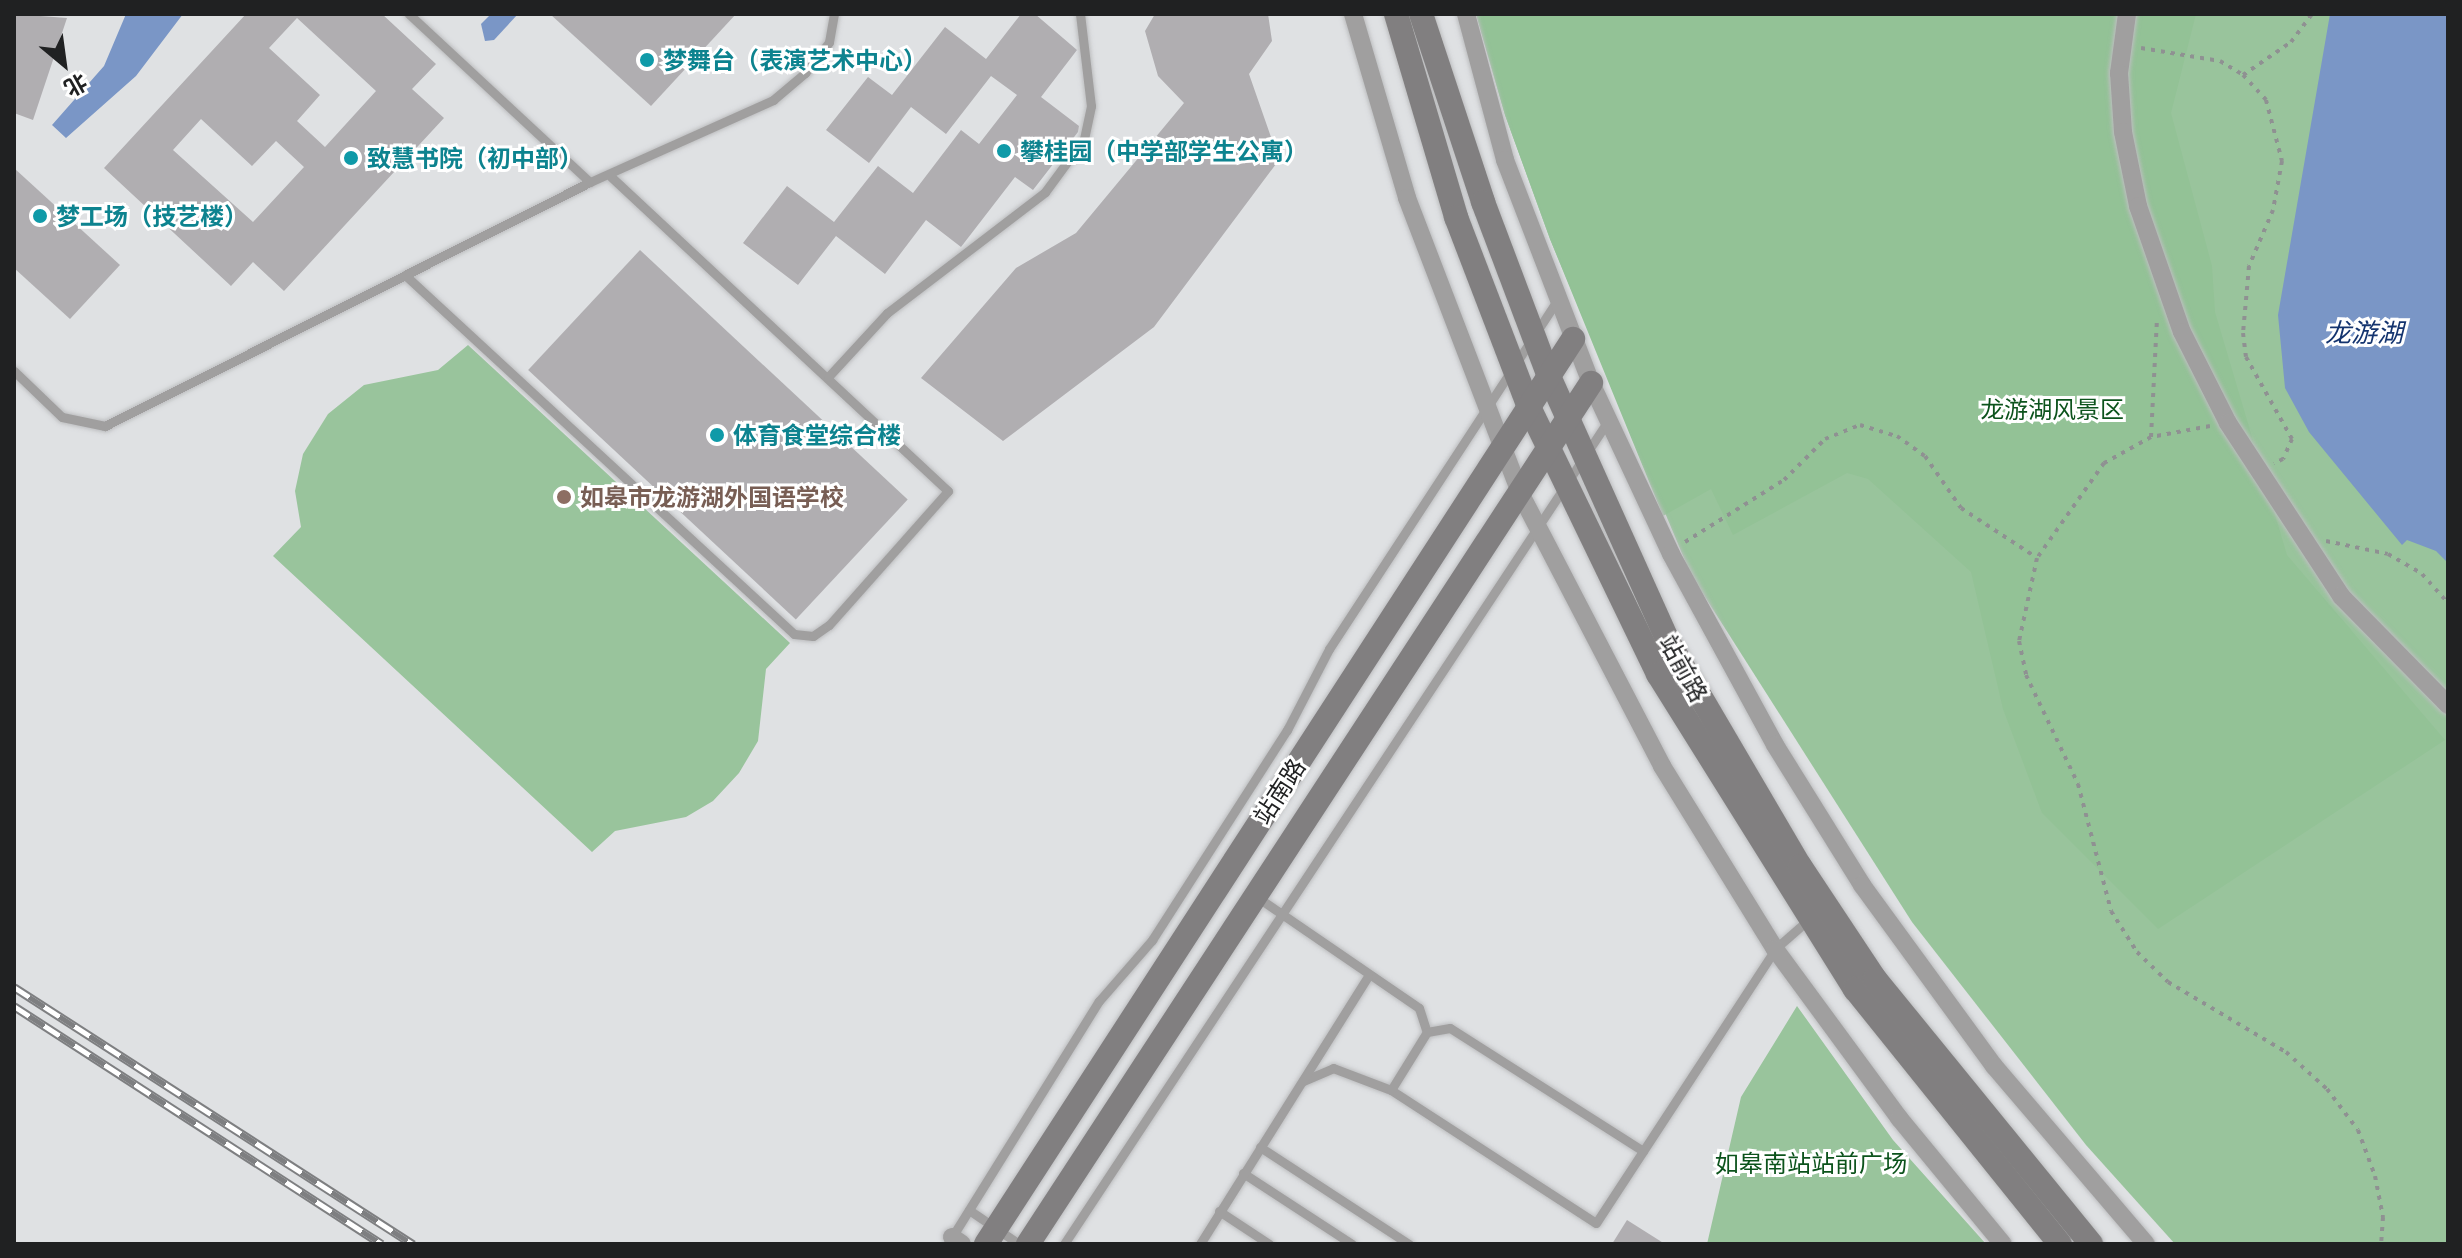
<!DOCTYPE html>
<meta charset="utf-8">
<style>
body{margin:0}
#map{position:relative;width:2462px;height:1258px;overflow:hidden;background:#dfe1e3;font-family:"Golos Text","Noto Sans SC",sans-serif}
div>[style]{position:absolute}
[style*='--x']{left:calc(var(--x)*1px);top:calc(var(--y)*1px);width:calc(var(--w)*1px);rotate:calc(var(--a)*1deg)}
.green>*{inset:0;background:#99c49c}
.forest>*{inset:0;background:#93c296}
.water>*{inset:0;background:#7a96c6}
.building>*{inset:0;background:#b0aeb1;transform-origin:0 0}
.path>*{height:4px;margin-top:-2px;transform-origin:0;background:repeating-linear-gradient(90deg,#8f9192 0 4px,transparent 0 10px)}
.roads{filter:drop-shadow(0 0 2px #bdbec0) drop-shadow(0 0 2px #bdbec0)}
.lane>*{height:9px;margin:-4.5px;padding:0 4.5px;transform-origin:4.5px;border-radius:4.5px;background:#a09f9f}
.street>*{height:18px;margin:-9px;padding:0 9px;transform-origin:9px;border-radius:9px;background:#a09f9f}
.secondary>*{height:24px;margin:-12px;padding:0 12px;transform-origin:12px;border-radius:12px;background:#817f80}
.rail>*{height:9px;margin-top:-4.5px;transform-origin:0;background:repeating-linear-gradient(90deg,#fff 0 18px,#7e7f81 0 36px);box-sizing:border-box;border-block:2px solid #7e7f81}
.dots>*{width:22px;height:22px;translate:-50% -50%;box-sizing:border-box;border:4px solid #fff;border-radius:50%}
span{translate:-50% -50%;white-space:nowrap;text-align:center;line-height:1.15;-webkit-text-stroke:6px #fff;paint-order:stroke}
.culture-label{font-size:24px;color:#0d838f;font-weight:700}
.left{translate:0 -50%;text-align:left}
.park-label{font-size:24px;color:#0c531c}
.education-label{font-size:24px;color:#785e54;font-weight:700}
.street-label{font-size:24px;color:#202122}
.water-label{font-size:26px;color:#14346f;font-style:italic}
.frame{position:absolute;inset:0;border:16px solid #202122;pointer-events:none}
.north{position:absolute;left:24px;top:24px;width:80px;height:80px;-webkit-text-stroke:6px #fff;paint-order:stroke;rotate:151deg;font-size:22px;font-weight:700;line-height:32px;text-align:center;color:#202122}
.north::after{content:'';display:block;margin:auto;width:28px;height:36px;background:#202122;clip-path:polygon(50% 0,100% 100%,50% 72%,0 100%)}
</style>
<div id="map">
<div class="green">
<i style="clip-path:polygon(1476px 14px,2448px 14px,2448px 1244px,2175px 1244px,2086px 1145px,1912px 922px,1691px 575px,1550px 239px,1505px 115px)"></i>
<i style="clip-path:polygon(468px 345px,790px 643px,766px 669px,758px 741px,739px 773px,713px 801px,686px 817px,615px 831px,592px 852px,273px 556px,301px 527px,295px 491px,303px 454px,328px 414px,364px 385px,438px 370px)"></i>
<i style="clip-path:polygon(1797px 1006px,1893px 1140px,1986px 1244px,1707px 1244px,1741px 1097px)"></i>
</div>
<div class="forest">
<i style="clip-path:polygon(1476px 14px,2196px 14px,2171px 113px,2212px 266px,2215px 312px,2287px 555px,2445px 740px,2158px 929px,2042px 813px,2003px 709px,1971px 572px,1868px 479px,1847px 473px,1733px 535px,1711px 489px,1663px 516px,1550px 239px,1505px 115px)"></i>
</div>
<div class="water">
<i style="clip-path:polygon(126px 14px,183px 14px,136px 76px,66px 138px,52px 125px,104px 66px)"></i>
<i style="clip-path:polygon(491px 14px,518px 14px,494px 40px,485px 41px,481px 24px)"></i>
<i style="clip-path:polygon(2330px 14px,2448px 14px,2448px 563px,2436px 551px,2407px 540px,2402px 545px,2309px 432px,2285px 388px,2278px 315px)"></i>
</div>
<div class="building">
<i style="clip-path:polygon(14px 14px,67px 18px,33px 120px,14px 113px)"></i>
<i style="clip-path:polygon(evenodd,246px 14px,382px 14px,436px 64px,412px 89px,444px 118px,284px 291px,253px 262px,231px 286px,104px 168px,246px 14px,297px 18px,376px 91px,325px 147px,297px 121px,320px 95px,269px 48px,297px 18px,246px 14px,201px 119px,252px 166px,276px 141px,304px 167px,253px 222px,173px 150px,201px 119px)"></i>
<i style="clip-path:polygon(550px 14px,736px 14px,651px 106px)"></i>
<i style="clip-path:polygon(1021px 14px,1035px 14px,1077px 50px,1041px 97px,1079px 126px,1078px 132px,1033px 190px,1015px 177px,961px 247px,926px 220px,885px 274px,836px 236px,798px 285px,743px 243px,787px 186px,834px 222px,878px 166px,913px 193px,961px 130px,979px 144px,1017px 95px,991px 76px,946px 134px,911px 107px,869px 163px,826px 130px,868px 77px,892px 95px,945px 27px,986px 59px)"></i>
<i style="clip-path:polygon(1155px 14px,1268px 14px,1272px 41px,1249px 74px,1279px 160px,1154px 327px,1003px 441px,921px 378px,1016px 268px,1076px 233px,1184px 103px,1158px 76px,1145px 31px)"></i>
<i style="clip-path:polygon(14px 168px,120px 265px,70px 319px,14px 268px)"></i>
<i style="left:640px;top:250px;width:366px;height:164px;rotate:43deg"></i>
<i style="clip-path:polygon(1627px 1220px,1665px 1244px,1612px 1244px)"></i>
</div>
<div class="path">
<i style="--x:2141;--y:48;--w:80;--a:9.3"></i>
<i style="--x:2220;--y:61;--w:27;--a:31"></i>
<i style="--x:2243;--y:75;--w:58;--a:-34.5"></i>
<i style="--x:2291;--y:42;--w:35;--a:-53"></i>
<i style="--x:2243;--y:75;--w:34;--a:47"></i>
<i style="--x:2266;--y:100;--w:63;--a:75.3"></i>
<i style="--x:2282;--y:161;--w:50;--a:100.4"></i>
<i style="--x:2273;--y:210;--w:61;--a:113.2"></i>
<i style="--x:2249;--y:266;--w:67;--a:95.1"></i>
<i style="--x:2243;--y:333;--w:24;--a:83"></i>
<i style="--x:2246;--y:357;--w:94;--a:60.7"></i>
<i style="--x:2292;--y:439;--w:22;--a:114"></i>
<i style="--x:2283;--y:459;--w:10;--a:156"></i>
<i style="--x:2210;--y:426;--w:60;--a:169.4"></i>
<i style="--x:2151;--y:437;--w:54;--a:151"></i>
<i style="--x:2104;--y:463;--w:116;--a:125.2"></i>
<i style="--x:2037;--y:558;--w:85;--a:102.2"></i>
<i style="--x:2019;--y:641;--w:35;--a:78"></i>
<i style="--x:2026;--y:675;--w:121;--a:64.5"></i>
<i style="--x:2078;--y:784;--w:131;--a:75.4"></i>
<i style="--x:2111;--y:911;--w:49;--a:57.6"></i>
<i style="--x:2137;--y:952;--w:43;--a:44.1"></i>
<i style="--x:2168;--y:982;--w:137;--a:30.7"></i>
<i style="--x:2286;--y:1052;--w:55;--a:42.1"></i>
<i style="--x:2327;--y:1089;--w:51;--a:52.9"></i>
<i style="--x:2358;--y:1130;--w:49;--a:69.7"></i>
<i style="--x:2375;--y:1176;--w:42;--a:79"></i>
<i style="--x:2383;--y:1217;--w:27;--a:94"></i>
<i style="--x:2151;--y:437;--w:117;--a:-87.1"></i>
<i style="--x:2326;--y:541;--w:63;--a:11.8"></i>
<i style="--x:2388;--y:554;--w:39;--a:30"></i>
<i style="--x:2422;--y:574;--w:39;--a:48"></i>
<i style="--x:1685;--y:542;--w:117;--a:-32.1"></i>
<i style="--x:1784;--y:480;--w:58;--a:-45"></i>
<i style="--x:1825;--y:439;--w:38;--a:-22"></i>
<i style="--x:1860;--y:425;--w:39;--a:17"></i>
<i style="--x:1897;--y:436;--w:34;--a:36"></i>
<i style="--x:1925;--y:456;--w:63;--a:55.3"></i>
<i style="--x:1961;--y:508;--w:90;--a:33.2"></i>
</div>
<div class="roads">
<div class="lane">
<i style="--x:409;--y:14;--w:247;--a:42.9"></i>
<i style="--x:405;--y:275;--w:529;--a:42.7"></i>
<i style="--x:794;--y:634;--w:19;--a:6"></i>
<i style="--x:813;--y:636;--w:19;--a:-35"></i>
<i style="--x:829;--y:625;--w:179;--a:-48.4"></i>
<i style="--x:948;--y:491;--w:461;--a:-137"></i>
<i style="--x:14;--y:371;--w:66;--a:43.8"></i>
<i style="--x:62;--y:417;--w:44;--a:11.8"></i>
<i style="--x:105;--y:426;--w:543;--a:-26.71"></i>
<i style="--x:590;--y:182;--w:201;--a:-24.1"></i>
<i style="--x:773;--y:100;--w:42;--a:-40.2"></i>
<i style="--x:805;--y:73;--w:39;--a:-52"></i>
<i style="--x:829;--y:42;--w:28;--a:-80"></i>
<i style="--x:828;--y:377;--w:87;--a:-47.3"></i>
<i style="--x:887;--y:313;--w:199;--a:-37.4"></i>
<i style="--x:1045;--y:192;--w:66;--a:-53.7"></i>
<i style="--x:1084;--y:139;--w:34;--a:-78"></i>
<i style="--x:1091;--y:106;--w:93;--a:-96.8"></i>
<i style="--x:1257;--y:897;--w:196;--a:34.4"></i>
<i style="--x:1419;--y:1008;--w:25;--a:72"></i>
<i style="--x:1427;--y:1032;--w:23;--a:-10"></i>
<i style="--x:1450;--y:1028;--w:229;--a:32.5"></i>
<i style="--x:1303;--y:1081;--w:33;--a:-23"></i>
<i style="--x:1333;--y:1068;--w:62;--a:20.8"></i>
<i style="--x:1391;--y:1090;--w:244;--a:33"></i>
<i style="--x:1596;--y:1223;--w:327;--a:-56.8"></i>
<i style="--x:1775;--y:949;--w:45;--a:-41.4"></i>
<i style="--x:1391;--y:1090;--w:68;--a:-58.2"></i>
<i style="--x:1260;--y:1147;--w:178;--a:33.1"></i>
<i style="--x:1243;--y:1173;--w:130;--a:33.1"></i>
<i style="--x:969;--y:1210;--w:60;--a:34.2"></i>
<i style="--x:1219;--y:1211;--w:60;--a:33.4"></i>
<i style="--x:952;--y:1237;--w:278;--a:-58.1"></i>
<i style="--x:1099;--y:1001;--w:81;--a:-49"></i>
<i style="--x:1152;--y:940;--w:250;--a:-57.3"></i>
<i style="--x:1287;--y:730;--w:91;--a:-62.6"></i>
<i style="--x:1329;--y:649;--w:416;--a:-56.8"></i>
<i style="--x:1064;--y:1244;--w:987;--a:-56.54"></i>
<i style="--x:1200;--y:1244;--w:316;--a:-57.9"></i>
</div>
<div class="street">
<i style="--x:1353;--y:14;--w:192;--a:73.6"></i>
<i style="--x:1407;--y:198;--w:316;--a:69"></i>
<i style="--x:1520;--y:493;--w:308;--a:62.5"></i>
<i style="--x:1662;--y:766;--w:215;--a:58.3"></i>
<i style="--x:1775;--y:949;--w:210;--a:53.7"></i>
<i style="--x:1899;--y:1118;--w:163;--a:50.5"></i>
<i style="--x:1466;--y:14;--w:151;--a:75"></i>
<i style="--x:1505;--y:160;--w:239;--a:68.9"></i>
<i style="--x:1591;--y:383;--w:189;--a:64.9"></i>
<i style="--x:1671;--y:554;--w:217;--a:61.4"></i>
<i style="--x:1775;--y:745;--w:165;--a:58.1"></i>
<i style="--x:1862;--y:885;--w:224;--a:53.9"></i>
<i style="--x:1994;--y:1066;--w:234;--a:49.5"></i>
<i style="--x:2127;--y:14;--w:60;--a:97.7"></i>
<i style="--x:2119;--y:73;--w:59;--a:86.1"></i>
<i style="--x:2123;--y:132;--w:76;--a:78.5"></i>
<i style="--x:2138;--y:206;--w:133;--a:70.8"></i>
<i style="--x:2182;--y:332;--w:102;--a:63.2"></i>
<i style="--x:2228;--y:423;--w:207;--a:56.8"></i>
<i style="--x:2341;--y:596;--w:153;--a:45.5"></i>
<i style="--x:952;--y:1237;--w:12;--a:35"></i>
</div>
<div class="secondary">
<i style="--x:1396;--y:14;--w:212;--a:73.5"></i>
<i style="--x:1456;--y:217;--w:201;--a:69"></i>
<i style="--x:1528;--y:405;--w:299;--a:64.2"></i>
<i style="--x:1658;--y:674;--w:372;--a:58"></i>
<i style="--x:1855;--y:989;--w:327;--a:51.2"></i>
<i style="--x:1421;--y:14;--w:198;--a:71.7"></i>
<i style="--x:1483;--y:202;--w:184;--a:69.3"></i>
<i style="--x:1548;--y:374;--w:295;--a:65.8"></i>
<i style="--x:1669;--y:643;--w:259;--a:59.6"></i>
<i style="--x:1800;--y:866;--w:136;--a:56.4"></i>
<i style="--x:1875;--y:979;--w:342;--a:50.8"></i>
<i style="--x:986;--y:1244;--w:1079;--a:-57.03"></i>
<i style="--x:1028;--y:1244;--w:1029;--a:-56.82"></i>
</div>
</div>
<div class="rail">
<i style="--x:14;--y:987;--w:475;--a:32.8"></i>
<i style="--x:14;--y:1006;--w:438;--a:32.9"></i>
</div>
<div class="dots">
<i style="left:647px;top:60px;background:#0f9aa8"></i>
<i style="left:1004px;top:151px;background:#0f9aa8"></i>
<i style="left:351px;top:158px;background:#0f9aa8"></i>
<i style="left:40px;top:216px;background:#0f9aa8"></i>
<i style="left:717px;top:435px;background:#0f9aa8"></i>
<i style="left:564px;top:497px;background:#8d6e63"></i>
</div>
<div class="culture-label">
<span class="left" style="left:663px;top:60px">梦舞台（表演艺术中心）</span>
<span class="left" style="left:1020px;top:151px">攀桂园（中学部学生公寓）</span>
<span class="left" style="left:367px;top:158px">致慧书院（初中部）</span>
<span class="left" style="left:56px;top:216px">梦工场（技艺楼）</span>
<span class="left" style="left:733px;top:435px">体育食堂综合楼</span>
</div>
<div class="park-label">
<span style="left:2052px;top:409px">龙游湖风景区</span>
<span style="left:1811px;top:1163px">如皋南站站前广场</span>
</div>
<div class="education-label">
<span class="left" style="left:580px;top:497px">如皋市龙游湖外国语学校</span>
</div>
<div class="street-label">
<span style="left:1684px;top:668px;rotate:61deg">站前路</span>
<span style="left:1279px;top:791px;rotate:-57deg">站南路</span>
</div>
<div class="water-label">
<span style="left:2364px;top:333px">龙游湖</span>
</div>
<div class="frame"></div>
<div class="north">北</div>
</div>
